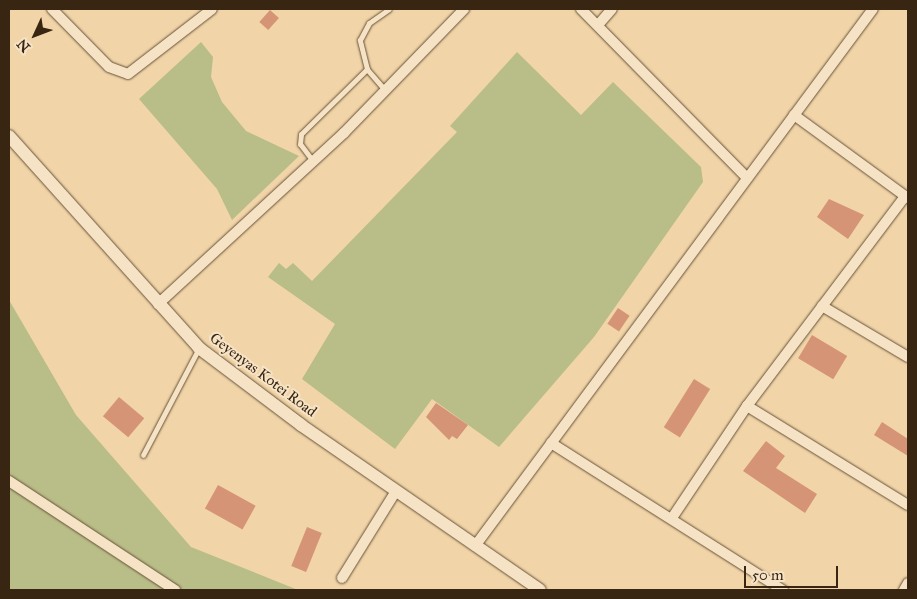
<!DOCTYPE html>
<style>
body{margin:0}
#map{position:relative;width:917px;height:599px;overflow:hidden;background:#f1d4a7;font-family:"IM FELL Great Primer",serif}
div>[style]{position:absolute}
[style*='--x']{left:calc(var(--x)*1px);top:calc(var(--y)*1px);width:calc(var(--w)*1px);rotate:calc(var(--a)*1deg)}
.green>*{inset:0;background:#b9bd87}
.building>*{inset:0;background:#d69476;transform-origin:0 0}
.roads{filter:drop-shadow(0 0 1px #665238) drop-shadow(0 0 1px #665238)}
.service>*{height:5px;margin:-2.5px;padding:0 2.5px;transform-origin:2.5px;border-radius:2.5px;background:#f6e3c6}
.minor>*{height:10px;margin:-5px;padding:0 5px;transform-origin:5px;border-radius:5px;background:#f6e3c6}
.tertiary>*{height:12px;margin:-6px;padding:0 6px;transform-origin:6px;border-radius:6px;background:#f6e3c6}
span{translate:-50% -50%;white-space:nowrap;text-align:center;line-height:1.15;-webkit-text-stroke:4px #f6e3c6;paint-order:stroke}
.street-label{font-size:15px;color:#382613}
.frame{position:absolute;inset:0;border:10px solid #382613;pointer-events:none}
.north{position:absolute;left:10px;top:10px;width:50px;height:50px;-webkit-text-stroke:4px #f6e3c6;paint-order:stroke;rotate:227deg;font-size:14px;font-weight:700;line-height:20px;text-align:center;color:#382613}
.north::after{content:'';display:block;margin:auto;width:18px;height:22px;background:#382613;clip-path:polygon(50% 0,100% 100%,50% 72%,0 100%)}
.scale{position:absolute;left:744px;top:566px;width:94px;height:22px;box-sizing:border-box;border:2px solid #382613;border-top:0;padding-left:6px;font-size:15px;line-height:18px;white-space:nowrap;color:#382613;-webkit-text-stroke:4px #f6e3c6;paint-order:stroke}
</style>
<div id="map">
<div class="green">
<i style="clip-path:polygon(201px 42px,213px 57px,211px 77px,222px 102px,246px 131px,299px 156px,232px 220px,217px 189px,139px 99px)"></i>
<i style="clip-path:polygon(517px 52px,581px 115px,613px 82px,701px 167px,703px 182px,594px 337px,499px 447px,432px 399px,395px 449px,302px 379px,335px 324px,268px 277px,279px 263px,286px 269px,293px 263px,312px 281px,457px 132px,450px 126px)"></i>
<i style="clip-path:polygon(9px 300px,76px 415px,191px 547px,298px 590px,9px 589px)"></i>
</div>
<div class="building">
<i style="left:270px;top:10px;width:12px;height:16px;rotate:42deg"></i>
<i style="clip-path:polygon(829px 199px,864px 215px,848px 239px,817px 217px)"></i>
<i style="left:618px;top:308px;width:14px;height:19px;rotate:34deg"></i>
<i style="left:812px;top:335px;width:41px;height:27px;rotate:31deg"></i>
<i style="left:694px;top:379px;width:19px;height:57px;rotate:32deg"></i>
<i style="left:119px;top:397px;width:33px;height:25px;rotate:40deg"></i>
<i style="clip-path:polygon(436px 403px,468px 425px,457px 439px,452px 436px,449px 440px,426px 417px)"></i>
<i style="clip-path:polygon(882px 422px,908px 439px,908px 456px,874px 435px)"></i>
<i style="clip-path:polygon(766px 441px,785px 456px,776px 468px,817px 494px,805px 513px,743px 471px)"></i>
<i style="left:218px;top:485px;width:43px;height:27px;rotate:29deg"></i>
<i style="left:307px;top:527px;width:16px;height:42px;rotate:22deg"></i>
</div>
<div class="roads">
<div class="service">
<i style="--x:385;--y:90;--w:28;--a:-131"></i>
<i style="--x:367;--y:69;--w:30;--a:-104"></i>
<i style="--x:360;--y:40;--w:19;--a:-62"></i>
<i style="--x:369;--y:23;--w:24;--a:-35"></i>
<i style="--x:313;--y:161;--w:21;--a:-127"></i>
<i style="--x:300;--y:144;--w:10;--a:-84"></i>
<i style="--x:301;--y:134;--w:93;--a:-44.6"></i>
<i style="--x:143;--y:455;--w:121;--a:-62.4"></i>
</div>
<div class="minor">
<i style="--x:52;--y:9;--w:81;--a:45.5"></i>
<i style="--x:109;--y:67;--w:20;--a:20"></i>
<i style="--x:128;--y:74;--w:106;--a:-37.7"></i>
<i style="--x:581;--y:9;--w:237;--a:45.5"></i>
<i style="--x:598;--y:25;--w:21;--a:-49"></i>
<i style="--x:794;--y:115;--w:141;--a:36.1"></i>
<i style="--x:158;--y:304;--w:253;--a:-42.6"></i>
<i style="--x:344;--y:133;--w:173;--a:-45.9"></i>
<i style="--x:822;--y:306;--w:100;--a:30.7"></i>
<i style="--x:747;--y:406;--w:189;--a:31.6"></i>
<i style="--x:551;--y:443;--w:275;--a:32.4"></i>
<i style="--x:9;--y:481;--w:199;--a:33.3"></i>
<i style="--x:672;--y:518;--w:135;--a:-56.2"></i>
<i style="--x:747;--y:406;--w:263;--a:-53"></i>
<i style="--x:475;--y:546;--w:668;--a:-53.46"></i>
<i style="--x:342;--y:578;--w:102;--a:-58.2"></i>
<i style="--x:904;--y:590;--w:8;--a:-60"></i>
</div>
<div class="tertiary">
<i style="--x:9;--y:136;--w:285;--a:48.1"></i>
<i style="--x:199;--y:348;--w:128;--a:37"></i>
<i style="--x:301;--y:425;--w:290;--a:34.6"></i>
</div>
</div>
<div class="street-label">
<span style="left:263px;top:375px;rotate:37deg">Geyenyas Kotei Road</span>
</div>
<div class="frame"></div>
<div class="north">N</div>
<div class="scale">50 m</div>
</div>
